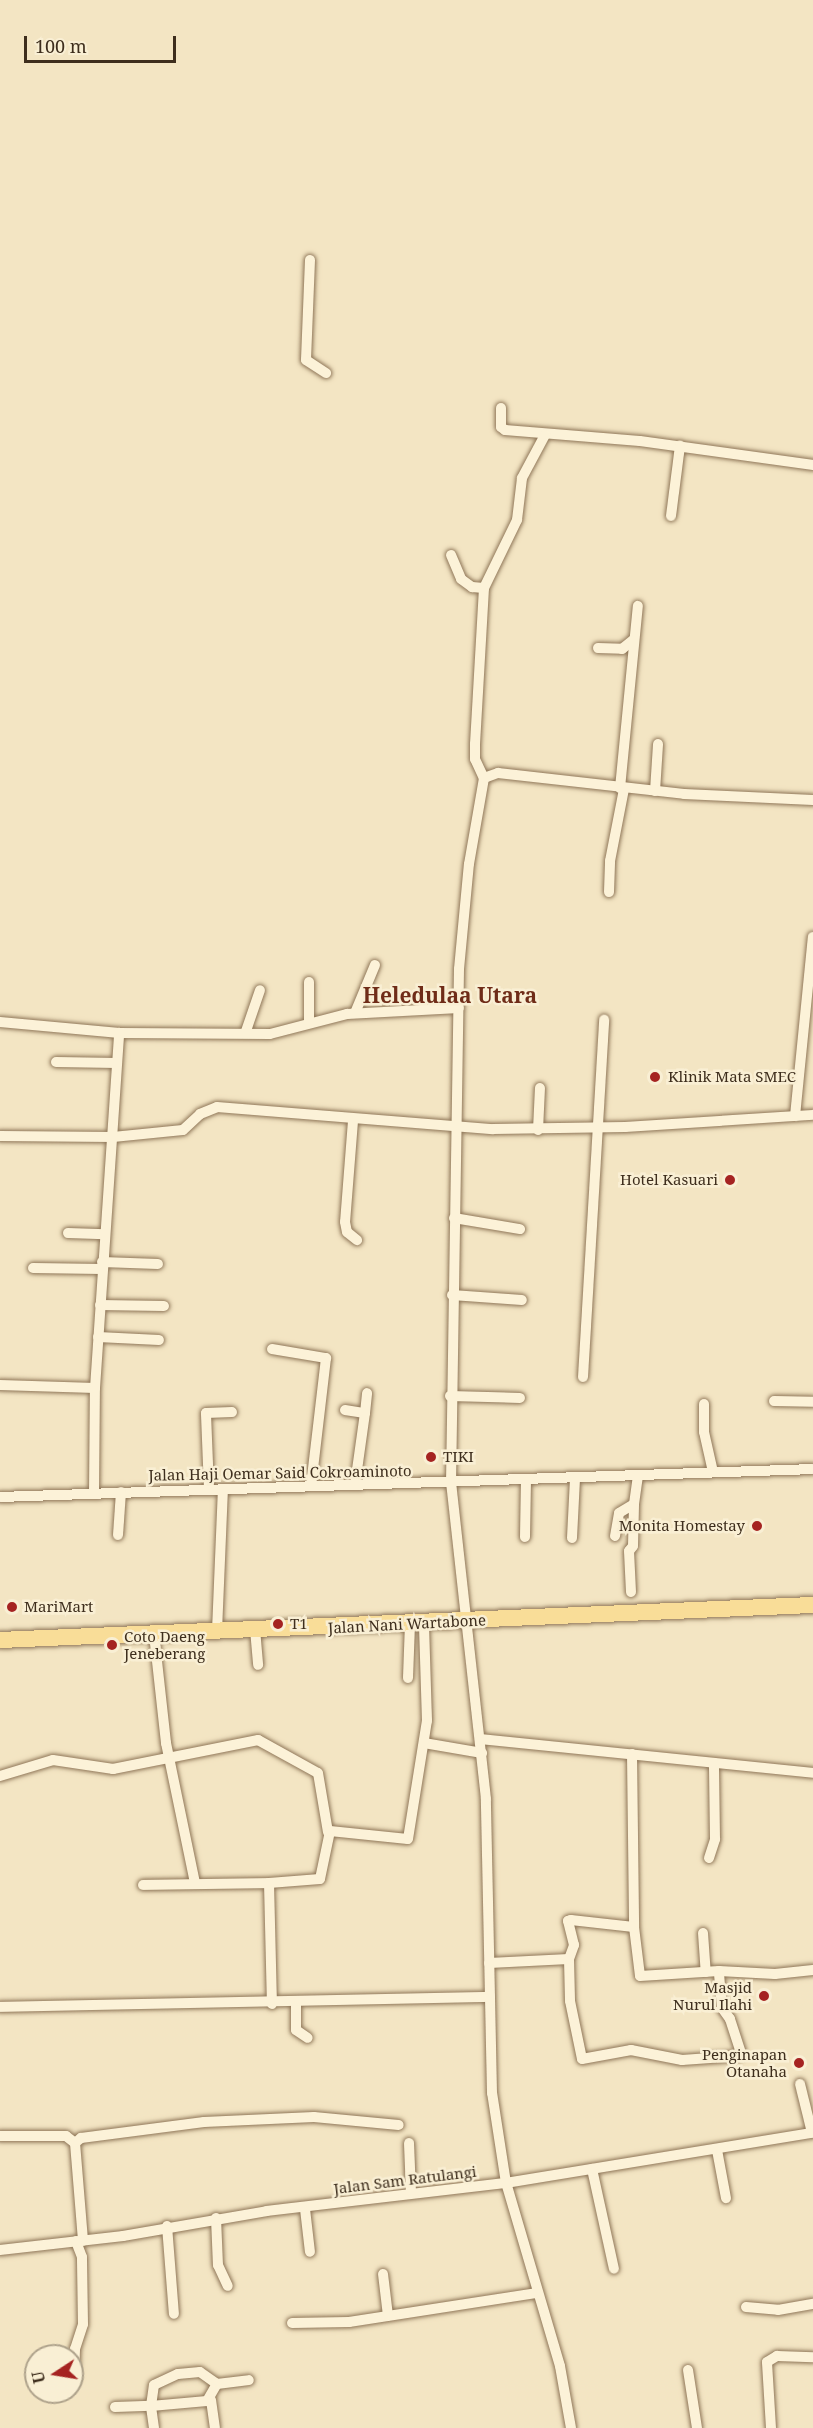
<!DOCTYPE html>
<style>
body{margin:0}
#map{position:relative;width:813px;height:2428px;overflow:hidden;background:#f3e5c3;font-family:"Noto Serif",serif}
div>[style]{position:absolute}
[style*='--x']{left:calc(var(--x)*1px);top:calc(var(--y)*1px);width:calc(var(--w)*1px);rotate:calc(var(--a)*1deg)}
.roads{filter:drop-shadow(0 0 2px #8f7658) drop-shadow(0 0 2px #8f7658)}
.street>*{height:10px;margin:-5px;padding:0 5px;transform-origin:5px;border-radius:5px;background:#fcf2d8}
.primary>*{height:16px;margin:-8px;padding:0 8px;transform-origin:8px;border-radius:8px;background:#f9dd98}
.dots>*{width:16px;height:16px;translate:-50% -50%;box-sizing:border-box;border:3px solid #f9efd4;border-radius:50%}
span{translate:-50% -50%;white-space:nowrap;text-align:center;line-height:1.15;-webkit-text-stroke:5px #f9efd4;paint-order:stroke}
.poi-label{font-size:15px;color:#3e2e1d}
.left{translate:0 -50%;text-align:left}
.right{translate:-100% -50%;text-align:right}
.street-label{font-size:15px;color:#3e2e1d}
.district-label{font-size:21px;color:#6f2c18;font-weight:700}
.north{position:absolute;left:24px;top:2344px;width:60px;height:60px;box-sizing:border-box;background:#f9efd4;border:2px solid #aea28b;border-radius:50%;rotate:258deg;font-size:16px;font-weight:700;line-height:24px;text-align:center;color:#3e2e1d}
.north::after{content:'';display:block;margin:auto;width:21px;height:27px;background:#a52321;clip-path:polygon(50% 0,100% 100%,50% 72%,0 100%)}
.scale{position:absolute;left:24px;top:36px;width:152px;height:27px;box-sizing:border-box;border:3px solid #3e2e1d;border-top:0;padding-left:8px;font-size:18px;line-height:21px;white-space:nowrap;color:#3e2e1d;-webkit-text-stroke:4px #f9efd4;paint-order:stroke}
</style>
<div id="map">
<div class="roads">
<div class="street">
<i style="--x:310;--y:260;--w:100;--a:92.3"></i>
<i style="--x:306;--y:360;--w:24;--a:33"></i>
<i style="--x:501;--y:408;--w:19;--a:90"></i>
<i style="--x:501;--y:427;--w:5;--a:37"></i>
<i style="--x:505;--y:430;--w:135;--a:4.7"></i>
<i style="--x:640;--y:441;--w:175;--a:7.9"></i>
<i style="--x:671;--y:516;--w:71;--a:-82.7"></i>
<i style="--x:451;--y:555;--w:26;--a:67"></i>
<i style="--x:461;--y:579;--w:14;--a:36"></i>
<i style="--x:472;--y:587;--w:12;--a:5"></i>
<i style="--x:484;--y:588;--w:156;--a:93.3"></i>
<i style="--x:475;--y:744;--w:15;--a:90"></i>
<i style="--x:475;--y:759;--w:21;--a:65"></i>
<i style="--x:484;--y:588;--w:76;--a:-64.1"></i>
<i style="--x:517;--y:520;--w:42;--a:-83.2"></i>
<i style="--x:522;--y:478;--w:49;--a:-61.9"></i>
<i style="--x:598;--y:648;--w:24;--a:2"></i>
<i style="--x:622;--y:649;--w:14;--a:-39"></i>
<i style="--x:620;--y:788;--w:183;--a:-84.4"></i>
<i style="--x:655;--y:791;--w:47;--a:-86.3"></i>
<i style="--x:609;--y:892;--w:31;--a:-88"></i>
<i style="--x:610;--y:861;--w:73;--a:-79"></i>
<i style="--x:355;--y:1013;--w:52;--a:-67.4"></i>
<i style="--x:0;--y:1022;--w:120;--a:5.3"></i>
<i style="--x:119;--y:1033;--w:151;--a:0.4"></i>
<i style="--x:270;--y:1034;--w:80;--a:-14.6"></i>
<i style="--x:347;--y:1014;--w:112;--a:-3.1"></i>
<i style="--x:309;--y:1023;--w:41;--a:-90"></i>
<i style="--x:246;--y:1031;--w:43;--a:-71.1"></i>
<i style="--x:56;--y:1062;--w:61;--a:0.9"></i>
<i style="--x:795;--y:1116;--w:180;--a:-84.3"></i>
<i style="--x:353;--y:1121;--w:101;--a:94.5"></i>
<i style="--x:345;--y:1222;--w:10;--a:79"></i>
<i style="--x:347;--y:1232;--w:13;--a:39"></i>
<i style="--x:538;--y:1130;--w:42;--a:-87.3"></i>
<i style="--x:0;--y:1136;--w:113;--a:0.5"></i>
<i style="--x:113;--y:1137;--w:70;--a:-5.7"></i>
<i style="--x:183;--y:1130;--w:23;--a:-43"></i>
<i style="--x:200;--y:1114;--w:18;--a:-22"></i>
<i style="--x:217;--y:1107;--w:277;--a:4.6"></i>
<i style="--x:493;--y:1129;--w:132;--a:-0.9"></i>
<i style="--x:625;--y:1127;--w:188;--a:-3.7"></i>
<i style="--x:454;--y:1218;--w:67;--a:9.5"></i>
<i style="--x:68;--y:1233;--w:37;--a:2"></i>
<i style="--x:102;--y:1262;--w:56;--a:2"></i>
<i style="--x:33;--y:1268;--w:69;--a:0.8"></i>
<i style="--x:452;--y:1295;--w:70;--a:4.1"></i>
<i style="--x:100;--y:1305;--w:64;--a:0.9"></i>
<i style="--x:98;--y:1337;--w:61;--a:2.8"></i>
<i style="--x:272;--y:1349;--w:55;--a:9.5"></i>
<i style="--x:326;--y:1358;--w:128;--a:96.7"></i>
<i style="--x:583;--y:1377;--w:358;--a:-86.6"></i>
<i style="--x:0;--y:1385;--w:95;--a:1.8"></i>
<i style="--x:450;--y:1396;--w:70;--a:1.6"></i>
<i style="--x:774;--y:1401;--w:39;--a:1"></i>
<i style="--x:704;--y:1404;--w:28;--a:90"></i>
<i style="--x:704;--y:1432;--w:41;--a:77.3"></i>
<i style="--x:345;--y:1410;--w:20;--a:9"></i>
<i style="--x:365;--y:1413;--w:72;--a:98"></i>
<i style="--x:365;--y:1413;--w:20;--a:-84"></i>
<i style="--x:209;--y:1489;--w:76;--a:-92.3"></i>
<i style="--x:206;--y:1413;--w:26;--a:-2"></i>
<i style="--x:94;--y:1494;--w:106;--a:-89.5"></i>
<i style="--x:95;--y:1388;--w:356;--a:-86.1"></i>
<i style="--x:0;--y:1497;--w:813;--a:-1.97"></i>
<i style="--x:118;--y:1535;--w:43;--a:-86"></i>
<i style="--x:615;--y:1536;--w:23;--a:-80"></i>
<i style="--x:619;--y:1513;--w:17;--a:-31"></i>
<i style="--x:634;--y:1504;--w:28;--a:-82"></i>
<i style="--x:525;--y:1537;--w:57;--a:-89"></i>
<i style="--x:572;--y:1538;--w:60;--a:-87.1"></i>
<i style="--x:631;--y:1592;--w:41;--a:-92.8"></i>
<i style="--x:629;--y:1551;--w:6;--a:-51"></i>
<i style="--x:633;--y:1546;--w:42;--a:-88.6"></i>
<i style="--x:255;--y:1629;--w:36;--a:85"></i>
<i style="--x:217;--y:1631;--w:142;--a:-87.6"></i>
<i style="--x:154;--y:1634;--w:110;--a:83.7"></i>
<i style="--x:166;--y:1743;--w:143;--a:78.3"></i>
<i style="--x:408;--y:1678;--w:54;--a:-87.9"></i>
<i style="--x:480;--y:1739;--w:335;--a:5.8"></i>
<i style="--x:424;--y:1743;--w:59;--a:9.8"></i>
<i style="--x:632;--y:1754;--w:173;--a:89.3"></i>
<i style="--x:634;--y:1927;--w:49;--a:83"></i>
<i style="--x:640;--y:1976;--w:79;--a:-3.6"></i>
<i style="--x:719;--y:1971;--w:56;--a:3.1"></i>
<i style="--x:775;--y:1974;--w:38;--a:-6"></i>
<i style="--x:0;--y:1776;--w:55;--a:-16.8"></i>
<i style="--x:53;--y:1760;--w:61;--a:8.5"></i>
<i style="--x:113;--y:1769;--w:148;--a:-11.3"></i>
<i style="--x:258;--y:1740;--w:68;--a:28.8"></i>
<i style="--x:318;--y:1773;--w:60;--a:80.4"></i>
<i style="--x:709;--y:1858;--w:20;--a:-72"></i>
<i style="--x:715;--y:1839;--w:76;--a:-90.8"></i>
<i style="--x:269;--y:1883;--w:51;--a:-4.5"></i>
<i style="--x:320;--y:1879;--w:49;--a:-78.2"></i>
<i style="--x:330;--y:1831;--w:78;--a:5.9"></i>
<i style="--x:408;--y:1839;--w:120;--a:-80.9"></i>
<i style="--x:427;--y:1721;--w:98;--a:-91.8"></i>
<i style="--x:143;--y:1885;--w:126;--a:-0.9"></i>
<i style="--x:269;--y:1883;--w:121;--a:88.6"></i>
<i style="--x:703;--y:1933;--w:39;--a:86"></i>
<i style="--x:569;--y:1959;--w:42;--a:88.6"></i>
<i style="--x:570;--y:2001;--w:59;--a:78.3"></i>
<i style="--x:582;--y:2059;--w:50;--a:-10.4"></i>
<i style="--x:631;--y:2050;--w:52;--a:11.1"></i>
<i style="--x:682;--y:2060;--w:56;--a:-4.1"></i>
<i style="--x:738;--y:2056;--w:4;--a:-45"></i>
<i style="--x:741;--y:2053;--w:36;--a:-108"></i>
<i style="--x:730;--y:2019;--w:14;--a:-126"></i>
<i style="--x:722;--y:2008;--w:37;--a:-95"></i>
<i style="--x:489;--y:1963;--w:80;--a:-2.9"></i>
<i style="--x:569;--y:1959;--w:15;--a:-70"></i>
<i style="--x:574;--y:1945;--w:25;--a:-104"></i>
<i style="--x:568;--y:1921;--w:3;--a:-18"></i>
<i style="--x:571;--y:1920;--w:63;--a:6.3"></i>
<i style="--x:296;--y:2004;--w:26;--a:90"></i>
<i style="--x:296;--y:2030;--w:14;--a:34"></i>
<i style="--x:0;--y:2007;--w:490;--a:-1.2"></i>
<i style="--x:800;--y:2084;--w:50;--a:76.2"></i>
<i style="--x:0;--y:2136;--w:66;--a:0"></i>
<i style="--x:66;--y:2136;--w:11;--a:38"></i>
<i style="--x:75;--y:2143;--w:98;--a:85.3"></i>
<i style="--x:75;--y:2143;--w:8;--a:-40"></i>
<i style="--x:81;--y:2138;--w:124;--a:-7.4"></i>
<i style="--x:204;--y:2122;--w:110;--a:-2.6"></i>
<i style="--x:314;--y:2117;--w:85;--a:5.4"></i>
<i style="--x:409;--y:2143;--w:50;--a:87.7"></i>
<i style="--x:717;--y:2150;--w:49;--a:79.4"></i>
<i style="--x:592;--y:2169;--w:102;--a:77.6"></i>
<i style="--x:305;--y:2209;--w:43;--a:83.4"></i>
<i style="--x:216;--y:2218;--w:47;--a:87.6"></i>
<i style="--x:218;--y:2265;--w:23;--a:65"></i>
<i style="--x:167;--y:2226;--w:88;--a:85.5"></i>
<i style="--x:0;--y:2250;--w:124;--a:-6.5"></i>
<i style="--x:123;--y:2236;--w:146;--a:-9.8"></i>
<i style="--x:267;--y:2211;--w:241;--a:-6.7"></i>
<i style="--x:506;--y:2183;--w:311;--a:-9.3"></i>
<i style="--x:383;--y:2274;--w:42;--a:83.2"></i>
<i style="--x:746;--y:2307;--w:32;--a:5"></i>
<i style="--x:778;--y:2310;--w:36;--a:-10"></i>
<i style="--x:292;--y:2323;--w:57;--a:-1"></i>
<i style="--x:349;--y:2322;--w:189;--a:-8.8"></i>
<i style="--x:688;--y:2370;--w:59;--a:81.2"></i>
<i style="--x:74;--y:2378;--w:29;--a:-88"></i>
<i style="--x:75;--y:2349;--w:26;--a:-72"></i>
<i style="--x:83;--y:2324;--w:67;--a:-90.9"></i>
<i style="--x:82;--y:2257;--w:17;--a:-111"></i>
<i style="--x:211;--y:2400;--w:28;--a:82"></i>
<i style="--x:115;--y:2407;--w:36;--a:-2"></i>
<i style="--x:151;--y:2406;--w:21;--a:-82"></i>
<i style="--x:154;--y:2385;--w:26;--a:-25"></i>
<i style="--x:178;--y:2374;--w:22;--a:-5"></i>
<i style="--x:200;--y:2372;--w:21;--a:35"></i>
<i style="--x:154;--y:2428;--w:22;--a:-98"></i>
<i style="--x:151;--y:2406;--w:56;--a:-5.1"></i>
<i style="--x:207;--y:2401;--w:20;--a:-60"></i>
<i style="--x:217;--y:2384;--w:32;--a:-7"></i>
<i style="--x:571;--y:2428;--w:63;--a:-100.1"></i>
<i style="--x:560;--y:2366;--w:191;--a:-106.4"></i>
<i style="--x:506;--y:2183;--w:91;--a:-98.8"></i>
<i style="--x:492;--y:2093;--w:294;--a:-91.2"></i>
<i style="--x:486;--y:1799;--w:317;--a:-96.3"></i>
<i style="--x:451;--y:1484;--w:515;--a:-89.11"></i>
<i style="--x:459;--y:969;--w:105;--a:-84.6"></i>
<i style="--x:469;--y:864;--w:87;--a:-80.1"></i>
<i style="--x:484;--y:778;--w:15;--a:-20"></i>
<i style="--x:498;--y:773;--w:187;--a:6.4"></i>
<i style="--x:684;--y:794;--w:129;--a:2.7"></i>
<i style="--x:771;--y:2428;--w:66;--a:-93.5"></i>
<i style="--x:767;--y:2362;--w:12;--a:-31"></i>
<i style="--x:777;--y:2356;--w:36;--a:2"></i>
</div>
<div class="primary">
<i style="--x:0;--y:1640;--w:814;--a:-2.47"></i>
</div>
</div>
<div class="dots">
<i style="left:655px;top:1077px;background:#a52321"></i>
<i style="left:730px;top:1180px;background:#a52321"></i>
<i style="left:431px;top:1457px;background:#a52321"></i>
<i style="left:757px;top:1526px;background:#a52321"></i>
<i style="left:12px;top:1607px;background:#a52321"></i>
<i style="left:278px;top:1624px;background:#a52321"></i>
<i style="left:112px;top:1645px;background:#a52321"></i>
<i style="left:764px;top:1996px;background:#a52321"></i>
<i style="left:799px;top:2063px;background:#a52321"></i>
</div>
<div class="poi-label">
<span class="left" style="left:668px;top:1077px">Klinik Mata SMEC</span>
<span class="right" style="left:718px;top:1180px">Hotel Kasuari</span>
<span class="left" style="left:443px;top:1457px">TIKI</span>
<span class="right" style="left:745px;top:1526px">Monita Homestay</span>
<span class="left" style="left:24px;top:1607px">MariMart</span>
<span class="left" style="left:290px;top:1624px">T1</span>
<span class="left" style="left:124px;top:1645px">Coto Daeng<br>Jeneberang</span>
<span class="right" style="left:752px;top:1996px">Masjid<br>Nurul Ilahi</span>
<span class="right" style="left:787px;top:2063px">Penginapan<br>Otanaha</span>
</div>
<div class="street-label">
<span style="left:280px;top:1473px;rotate:-1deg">Jalan Haji Oemar Said Cokroaminoto</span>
<span style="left:407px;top:1624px;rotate:-3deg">Jalan Nani Wartabone</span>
<span style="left:405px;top:2180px;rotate:-7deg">Jalan Sam Ratulangi</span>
</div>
<div class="district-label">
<span style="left:450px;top:995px">Heledulaa Utara</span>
</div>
<div class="north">U</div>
<div class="scale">100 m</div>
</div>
